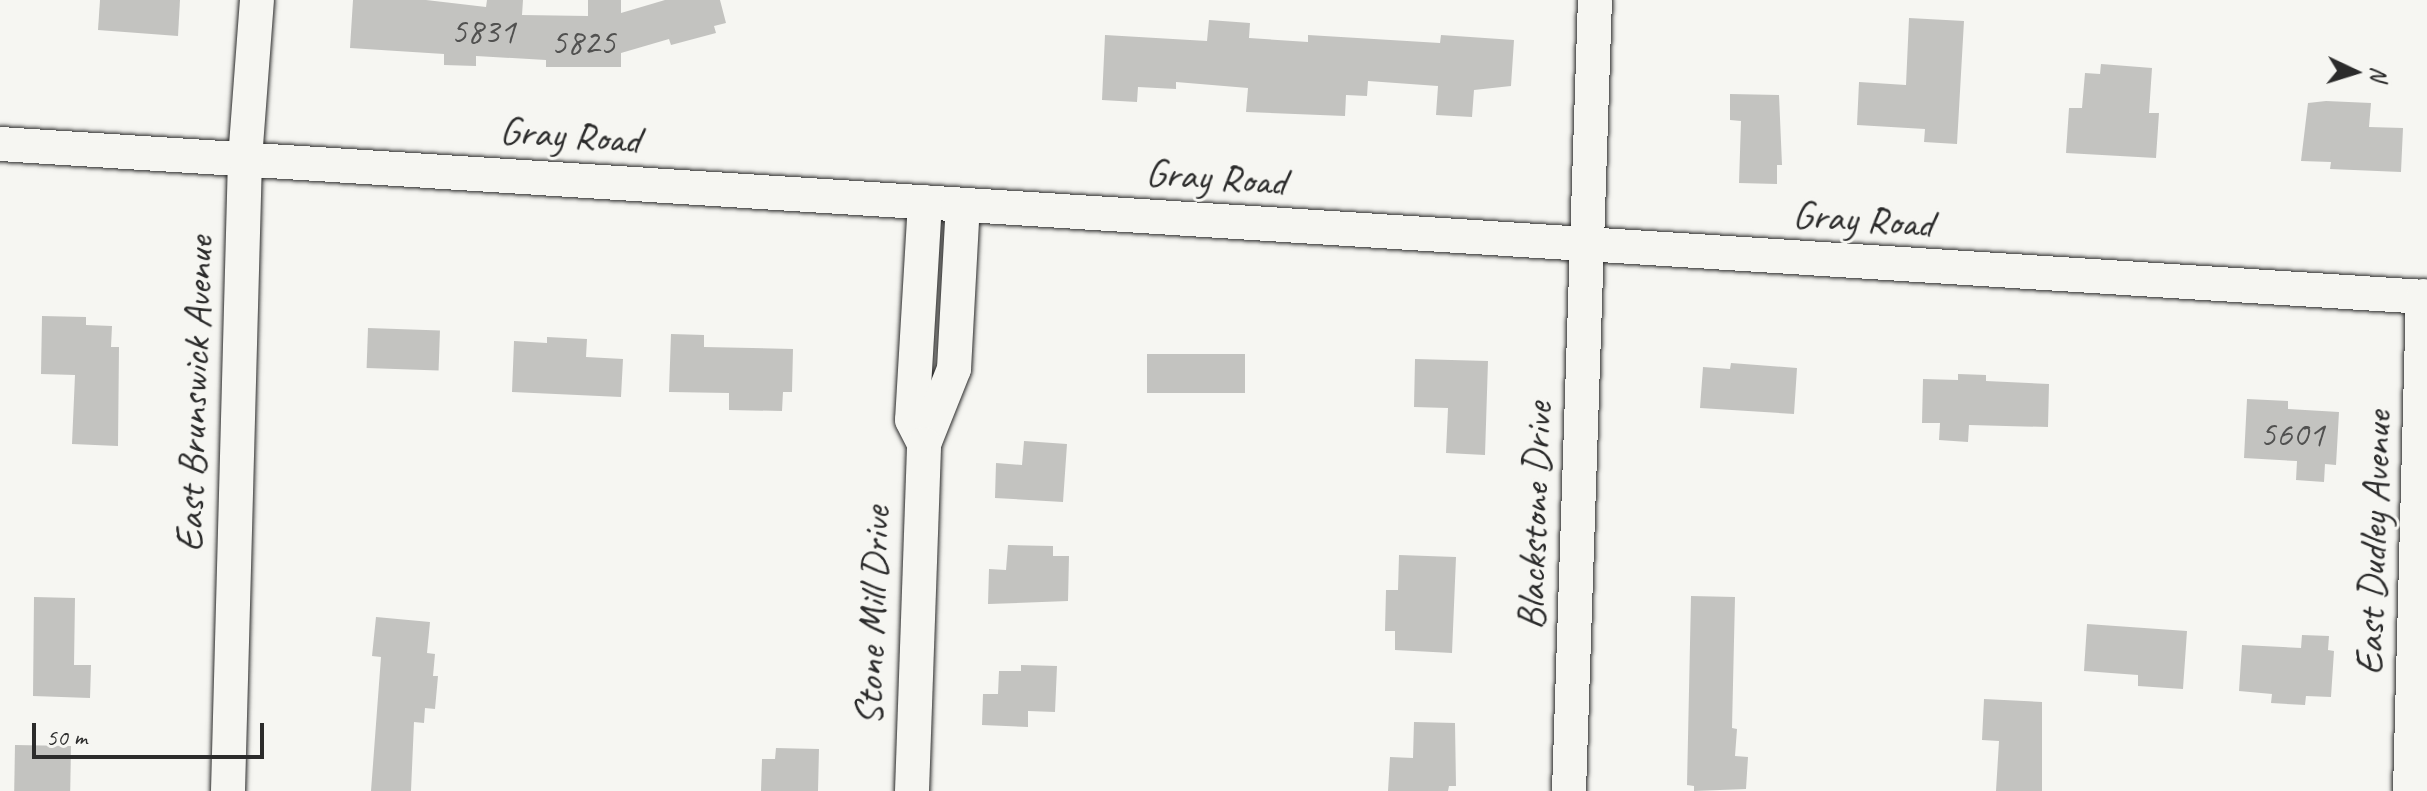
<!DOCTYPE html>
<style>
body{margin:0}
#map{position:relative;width:2427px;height:791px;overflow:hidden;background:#f6f6f2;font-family:Caveat,sans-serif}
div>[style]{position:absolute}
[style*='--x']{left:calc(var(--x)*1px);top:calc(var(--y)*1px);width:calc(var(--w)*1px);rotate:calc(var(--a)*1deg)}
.building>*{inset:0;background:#c3c3c0;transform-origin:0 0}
.roads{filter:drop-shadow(0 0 2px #2b2b2b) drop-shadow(0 0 2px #2b2b2b)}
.minor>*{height:34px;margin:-17px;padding:0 17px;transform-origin:17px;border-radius:17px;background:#f6f6f2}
span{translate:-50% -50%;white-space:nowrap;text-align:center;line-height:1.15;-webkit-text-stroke:6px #f6f6f2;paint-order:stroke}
.number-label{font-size:36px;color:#515150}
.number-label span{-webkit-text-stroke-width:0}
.street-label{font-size:40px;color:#2b2b2b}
.north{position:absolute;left:2315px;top:32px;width:80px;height:80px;-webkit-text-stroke:6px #f6f6f2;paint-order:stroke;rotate:94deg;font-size:22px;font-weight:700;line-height:32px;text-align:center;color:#2b2b2b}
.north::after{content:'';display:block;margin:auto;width:28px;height:36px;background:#2b2b2b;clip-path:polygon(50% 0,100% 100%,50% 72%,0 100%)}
.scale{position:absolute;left:32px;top:723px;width:232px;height:36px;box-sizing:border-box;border:4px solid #2b2b2b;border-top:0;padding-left:10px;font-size:24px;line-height:28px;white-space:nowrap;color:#2b2b2b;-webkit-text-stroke:6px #f6f6f2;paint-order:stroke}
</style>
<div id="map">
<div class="building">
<i style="clip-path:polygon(100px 0,180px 0,178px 36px,98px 30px)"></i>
<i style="clip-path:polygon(353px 0,426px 0,486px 7px,487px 0,523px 0,522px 15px,588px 16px,588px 0,621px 0,621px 13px,665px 0,720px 0,726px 23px,714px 26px,716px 33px,671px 45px,669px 39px,621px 53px,621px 67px,546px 67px,546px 60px,476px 56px,476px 66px,444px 65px,444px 54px,350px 48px)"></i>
<i style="clip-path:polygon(1909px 18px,1964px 21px,1957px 144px,1924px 142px,1925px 129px,1857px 125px,1859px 82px,1906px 85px)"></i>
<i style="clip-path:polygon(1209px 20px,1250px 23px,1249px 38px,1308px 42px,1308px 35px,1440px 43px,1441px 35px,1514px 40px,1511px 86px,1474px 90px,1472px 117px,1436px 115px,1438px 86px,1368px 81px,1367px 96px,1346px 95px,1345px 116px,1246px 112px,1248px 88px,1176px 82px,1176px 89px,1138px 87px,1137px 102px,1102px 100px,1105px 35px,1207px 41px)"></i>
<i style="clip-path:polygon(2101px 64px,2152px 68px,2149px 113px,2159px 113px,2156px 158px,2066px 153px,2069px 108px,2082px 108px,2085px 73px,2100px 74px)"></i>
<i style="clip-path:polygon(1730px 94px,1779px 95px,1782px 165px,1777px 165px,1777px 184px,1739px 183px,1741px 121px,1730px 120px)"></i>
<i style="clip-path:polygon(2326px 101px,2371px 103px,2369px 127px,2403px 128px,2401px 172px,2330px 169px,2331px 162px,2301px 161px,2308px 103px)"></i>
<i style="clip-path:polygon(42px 316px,86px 317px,86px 325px,112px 326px,111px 347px,119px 347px,118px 446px,72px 444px,75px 375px,41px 374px)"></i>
<i style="left:368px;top:328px;width:72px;height:40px;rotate:2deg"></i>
<i style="clip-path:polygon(671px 334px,704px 335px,704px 347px,793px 349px,792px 392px,783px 392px,782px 411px,729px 410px,729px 393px,669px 392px)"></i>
<i style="clip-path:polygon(547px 337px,587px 339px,586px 357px,623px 359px,621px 397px,512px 392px,514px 341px,547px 343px)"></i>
<i style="left:1147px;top:354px;width:98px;height:39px"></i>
<i style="clip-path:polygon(1415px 359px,1488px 361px,1485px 455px,1446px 453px,1448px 408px,1414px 407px)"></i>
<i style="clip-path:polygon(1731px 363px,1797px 368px,1794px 414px,1700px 408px,1703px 367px,1730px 369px)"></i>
<i style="clip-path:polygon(1958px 374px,1986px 375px,1986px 381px,2049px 384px,2048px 427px,1969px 425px,1968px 442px,1939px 440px,1940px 423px,1922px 423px,1923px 379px,1958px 380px)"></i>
<i style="clip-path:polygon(2247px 399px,2288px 401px,2288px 409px,2339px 412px,2336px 465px,2325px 464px,2324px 482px,2296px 480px,2297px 461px,2244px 458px)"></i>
<i style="clip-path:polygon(1024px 441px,1067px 444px,1063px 502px,995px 498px,996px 463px,1022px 465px)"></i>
<i style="clip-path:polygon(1008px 545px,1053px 546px,1053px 556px,1069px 556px,1068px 601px,988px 604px,989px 569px,1006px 570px)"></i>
<i style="clip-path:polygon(1399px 555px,1456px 557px,1452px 653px,1395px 650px,1395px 631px,1385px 631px,1386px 590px,1398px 590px)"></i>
<i style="clip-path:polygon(1691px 596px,1735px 597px,1732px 728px,1737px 729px,1735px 756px,1748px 757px,1746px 789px,1694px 791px,1694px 786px,1687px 785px)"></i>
<i style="clip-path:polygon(34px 597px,75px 598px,74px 665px,91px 665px,90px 698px,33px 696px)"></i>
<i style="clip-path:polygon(376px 617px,430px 622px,427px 653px,435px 654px,433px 676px,438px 676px,435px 709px,425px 708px,424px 723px,414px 722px,411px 791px,371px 791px,381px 657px,372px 656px)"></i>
<i style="clip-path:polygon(2087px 624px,2187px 631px,2183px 689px,2138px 686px,2138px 675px,2084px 671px)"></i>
<i style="clip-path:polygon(2302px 635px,2329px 636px,2328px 650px,2334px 651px,2331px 697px,2306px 696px,2305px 705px,2271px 703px,2272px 694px,2239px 691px,2242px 645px,2301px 648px)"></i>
<i style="clip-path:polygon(1021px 665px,1057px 666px,1055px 712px,1028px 711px,1028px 727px,982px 725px,983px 694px,998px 694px,999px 671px,1021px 671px)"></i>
<i style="clip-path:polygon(1984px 699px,2042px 702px,2042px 791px,1996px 791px,1999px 741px,1982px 740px)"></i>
<i style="clip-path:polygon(1414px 722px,1455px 723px,1456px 786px,1449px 786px,1448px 791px,1388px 791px,1390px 757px,1413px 758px)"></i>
<i style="left:15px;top:745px;width:56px;height:46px;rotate:1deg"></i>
<i style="clip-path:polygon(776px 748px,819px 749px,818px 791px,761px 791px,762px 759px,775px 759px)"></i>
</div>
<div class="roads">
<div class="minor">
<i style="--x:0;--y:144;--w:2432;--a:3.61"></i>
<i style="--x:925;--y:202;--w:218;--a:93.4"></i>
<i style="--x:912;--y:420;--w:27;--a:63"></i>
<i style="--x:924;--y:444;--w:81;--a:-68.2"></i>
<i style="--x:954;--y:369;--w:164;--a:-86.9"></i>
<i style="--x:228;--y:791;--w:632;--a:-88.46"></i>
<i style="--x:245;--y:159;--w:159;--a:-85.7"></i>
<i style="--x:912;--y:791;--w:347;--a:-88"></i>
<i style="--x:1569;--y:791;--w:791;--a:-88.12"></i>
<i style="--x:2410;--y:791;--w:495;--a:-88.5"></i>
</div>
</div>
<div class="number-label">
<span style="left:483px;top:32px">5831</span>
<span style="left:583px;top:43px">5825</span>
<span style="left:2292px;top:435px">5601</span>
</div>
<div class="street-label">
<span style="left:570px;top:135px;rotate:4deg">Gray Road</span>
<span style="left:1216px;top:177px;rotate:4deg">Gray Road</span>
<span style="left:1863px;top:219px;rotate:4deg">Gray Road</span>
<span style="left:194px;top:394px;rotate:-88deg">East Brunswick Avenue</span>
<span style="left:1534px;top:516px;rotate:-88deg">Blackstone Drive</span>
<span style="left:2373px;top:543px;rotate:-88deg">East Dudley Avenue</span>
<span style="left:872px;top:616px;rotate:-88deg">Stone Mill Drive</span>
</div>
<div class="north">N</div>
<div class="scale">50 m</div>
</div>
